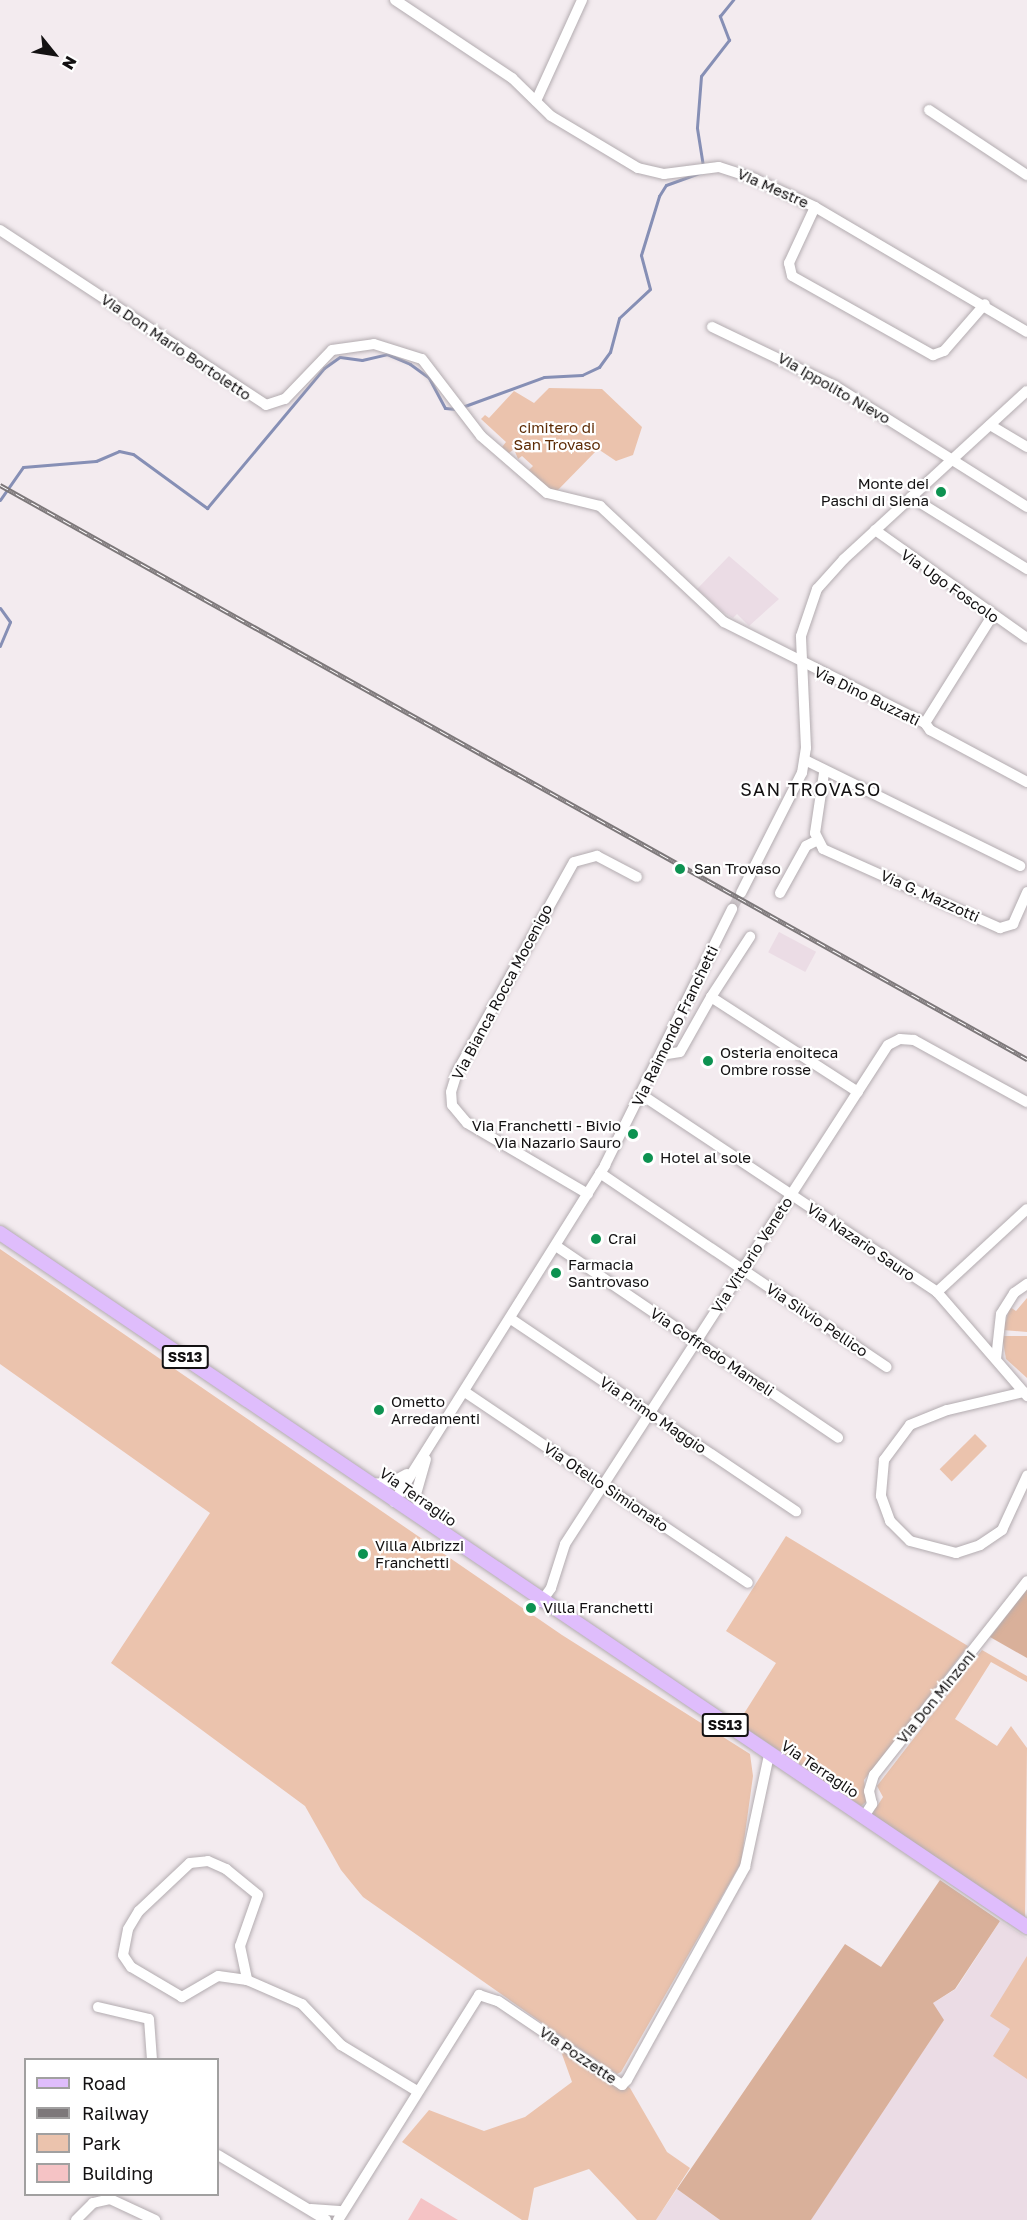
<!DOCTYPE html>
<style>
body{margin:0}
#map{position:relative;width:1027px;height:2220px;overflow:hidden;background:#f3ebef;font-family:"Golos Text",sans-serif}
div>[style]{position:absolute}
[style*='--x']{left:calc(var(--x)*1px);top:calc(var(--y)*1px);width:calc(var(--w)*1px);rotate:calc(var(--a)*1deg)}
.built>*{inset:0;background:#ebdce5;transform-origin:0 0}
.green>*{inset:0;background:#ebc3ad;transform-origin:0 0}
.forest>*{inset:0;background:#d9b09a}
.stream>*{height:3px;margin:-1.5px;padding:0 1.5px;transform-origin:1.5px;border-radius:1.5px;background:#868fb5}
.building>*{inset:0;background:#f5c3c5}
.minor-tunnel>*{height:10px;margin-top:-5px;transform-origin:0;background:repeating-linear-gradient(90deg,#d1cace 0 10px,transparent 0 15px)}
.roads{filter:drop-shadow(0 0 2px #b3acb0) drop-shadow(0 0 2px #b3acb0)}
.minor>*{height:10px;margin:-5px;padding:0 5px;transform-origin:5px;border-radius:5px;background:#fff}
.major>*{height:14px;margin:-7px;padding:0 7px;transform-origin:7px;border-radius:7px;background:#dfbdfc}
.rail>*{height:5px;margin-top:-2.5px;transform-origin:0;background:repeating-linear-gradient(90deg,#fff 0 9px,#7d787a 0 18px);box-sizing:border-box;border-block:2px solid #7d787a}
.dots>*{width:16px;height:16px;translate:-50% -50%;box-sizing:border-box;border:3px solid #fff;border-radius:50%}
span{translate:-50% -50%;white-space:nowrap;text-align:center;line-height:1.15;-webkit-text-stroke:4.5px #fff;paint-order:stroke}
.shield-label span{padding:2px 4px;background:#fff;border:2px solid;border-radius:4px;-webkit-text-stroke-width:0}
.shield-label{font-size:14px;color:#131112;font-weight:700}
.street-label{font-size:15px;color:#131112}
.park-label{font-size:15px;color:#5c2a04}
.poi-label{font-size:15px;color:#131112}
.right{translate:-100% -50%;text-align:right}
.left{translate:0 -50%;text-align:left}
.quarter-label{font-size:18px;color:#131112;letter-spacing:1.5px}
.legend{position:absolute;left:24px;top:2058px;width:195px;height:138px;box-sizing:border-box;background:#fff;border:2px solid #a1a0a0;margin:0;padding:8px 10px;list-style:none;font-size:18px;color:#131112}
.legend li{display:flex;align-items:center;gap:12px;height:30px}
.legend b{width:30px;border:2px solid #a1a0a0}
.north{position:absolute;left:24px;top:24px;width:60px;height:60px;-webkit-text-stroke:4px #fff;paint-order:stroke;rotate:120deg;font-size:16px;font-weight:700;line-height:24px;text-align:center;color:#131112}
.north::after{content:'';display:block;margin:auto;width:21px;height:27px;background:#131112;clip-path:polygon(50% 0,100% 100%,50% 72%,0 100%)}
</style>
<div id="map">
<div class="built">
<i style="clip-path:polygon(729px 556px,779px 599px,749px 626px,737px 614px,733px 618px,723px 612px,697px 589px)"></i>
<i style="left:779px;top:932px;width:42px;height:23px;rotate:28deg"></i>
<i style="clip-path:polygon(1000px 1921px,1027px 1938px,1027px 2220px,811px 2220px,933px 2003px,956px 1989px)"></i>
<i style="clip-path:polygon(677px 2189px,720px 2220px,656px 2220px)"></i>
</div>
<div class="green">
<i style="clip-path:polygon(549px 388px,602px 389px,642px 427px,633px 455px,616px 461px,598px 449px,554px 494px,529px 470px,533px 466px,522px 456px,518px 459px,514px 449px,509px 453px,502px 447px,506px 442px,481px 419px,485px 415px,489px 418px,514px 391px,534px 403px)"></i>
<i style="clip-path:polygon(0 1249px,562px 1635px,750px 1754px,753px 1776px,741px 1863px,621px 2072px,617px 2074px,565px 2039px,363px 1897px,341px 1870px,305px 1806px,111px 1663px,210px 1513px,0 1364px)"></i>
<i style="clip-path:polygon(1027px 1298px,1027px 1332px,1003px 1330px,1010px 1307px,1016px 1311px)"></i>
<i style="clip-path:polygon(1002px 1336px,1027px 1336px,1027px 1378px,1006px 1359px)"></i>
<i style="left:975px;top:1434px;width:17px;height:50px;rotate:45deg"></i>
<i style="clip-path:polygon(786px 1536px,968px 1646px,864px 1780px,867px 1801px,861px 1806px,738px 1723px,776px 1663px,726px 1631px)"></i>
<i style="clip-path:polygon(982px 1650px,1027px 1676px,1027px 1682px,991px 1662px,955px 1719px,997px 1746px,1011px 1726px,1027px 1748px,1025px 1917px,872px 1814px,883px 1797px,877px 1786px)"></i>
<i style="clip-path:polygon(1027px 1956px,1027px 2079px,993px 2056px,1010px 2029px,990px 2016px)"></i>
<i style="clip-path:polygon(558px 2043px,630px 2088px,667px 2152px,690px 2168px,656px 2220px,637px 2220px,589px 2169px,534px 2188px,528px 2220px,522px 2220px,402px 2142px,429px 2110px,484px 2131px,525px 2117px,572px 2082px)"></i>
</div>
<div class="forest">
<i style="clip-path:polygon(1027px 1589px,1027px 1658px,990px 1637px)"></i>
<i style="clip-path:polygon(940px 1880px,1000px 1921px,955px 1989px,933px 2003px,944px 2020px,811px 2220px,720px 2220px,677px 2189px,845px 1944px,881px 1967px)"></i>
</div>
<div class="stream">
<i style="--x:703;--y:166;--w:39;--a:-99"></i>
<i style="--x:697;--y:127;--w:51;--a:-85.5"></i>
<i style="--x:701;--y:76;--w:46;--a:-52.1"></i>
<i style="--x:729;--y:40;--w:26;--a:-111"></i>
<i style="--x:720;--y:16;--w:21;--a:-51"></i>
<i style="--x:462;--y:407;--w:87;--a:-20.1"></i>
<i style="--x:544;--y:377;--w:38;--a:-3"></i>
<i style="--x:582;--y:375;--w:19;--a:-25"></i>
<i style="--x:599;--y:367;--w:19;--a:-54"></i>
<i style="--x:610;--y:352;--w:35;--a:-75"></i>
<i style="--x:619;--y:318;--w:42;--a:-43.1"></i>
<i style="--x:650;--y:289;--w:35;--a:-105"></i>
<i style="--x:641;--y:255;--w:62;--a:-73"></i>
<i style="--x:659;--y:196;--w:13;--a:-58"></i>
<i style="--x:666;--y:185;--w:38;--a:-20"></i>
<i style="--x:0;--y:500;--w:40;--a:-55.1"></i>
<i style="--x:23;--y:467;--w:73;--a:-4.7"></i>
<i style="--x:96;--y:461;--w:25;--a:-23"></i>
<i style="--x:119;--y:451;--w:14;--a:12"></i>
<i style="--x:133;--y:454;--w:92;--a:36.1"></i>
<i style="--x:207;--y:508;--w:182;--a:-50.1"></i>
<i style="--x:324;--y:368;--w:19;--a:-35"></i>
<i style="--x:340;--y:357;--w:22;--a:8"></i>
<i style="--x:362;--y:360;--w:26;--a:-13"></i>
<i style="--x:387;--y:354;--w:25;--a:23"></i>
<i style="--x:410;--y:364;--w:24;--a:36"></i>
<i style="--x:429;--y:378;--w:34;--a:62"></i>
<i style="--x:445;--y:408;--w:11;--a:5"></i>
<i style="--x:0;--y:608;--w:17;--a:54"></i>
<i style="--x:10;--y:622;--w:26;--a:113"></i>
</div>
<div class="building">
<i style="clip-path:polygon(421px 2198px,458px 2220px,408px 2220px)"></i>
</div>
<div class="minor-tunnel">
<i style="--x:732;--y:909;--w:18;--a:-61"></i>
</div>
<div class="roads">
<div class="minor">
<i style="--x:395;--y:0;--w:141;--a:33.7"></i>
<i style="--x:512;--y:78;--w:54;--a:44.3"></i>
<i style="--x:551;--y:116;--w:101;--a:30.9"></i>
<i style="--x:638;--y:168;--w:27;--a:13"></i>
<i style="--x:664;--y:174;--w:55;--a:-7.3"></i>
<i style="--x:719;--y:167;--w:38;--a:18"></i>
<i style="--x:755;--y:179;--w:66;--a:25"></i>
<i style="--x:815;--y:207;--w:246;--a:30.5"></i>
<i style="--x:536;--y:101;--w:111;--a:-65.5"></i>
<i style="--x:929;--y:110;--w:118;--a:33.6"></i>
<i style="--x:815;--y:207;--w:62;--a:114.9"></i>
<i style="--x:789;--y:263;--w:13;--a:77"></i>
<i style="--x:792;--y:276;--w:162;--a:29.3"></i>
<i style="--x:933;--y:355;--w:12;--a:-20"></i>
<i style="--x:944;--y:351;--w:62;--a:-48.9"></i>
<i style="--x:0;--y:230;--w:318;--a:33.3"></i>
<i style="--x:266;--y:405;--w:20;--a:-18"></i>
<i style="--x:285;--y:399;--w:68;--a:-46.2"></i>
<i style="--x:332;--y:350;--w:42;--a:-8.1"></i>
<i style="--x:374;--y:344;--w:50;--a:17.4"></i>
<i style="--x:422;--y:359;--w:97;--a:52.5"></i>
<i style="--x:481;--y:436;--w:87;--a:40.8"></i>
<i style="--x:547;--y:493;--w:55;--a:13.8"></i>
<i style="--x:600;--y:506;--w:170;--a:43.1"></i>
<i style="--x:724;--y:622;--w:225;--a:26.7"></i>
<i style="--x:925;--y:723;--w:9;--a:54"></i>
<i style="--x:930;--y:730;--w:110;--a:28.2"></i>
<i style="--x:712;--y:327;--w:136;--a:25.6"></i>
<i style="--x:835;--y:386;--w:227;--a:32.2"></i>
<i style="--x:990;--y:425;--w:43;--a:30.7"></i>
<i style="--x:911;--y:497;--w:137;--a:31.8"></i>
<i style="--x:875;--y:530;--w:186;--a:35.4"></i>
<i style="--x:925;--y:723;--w:126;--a:-57.9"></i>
<i style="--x:805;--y:760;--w:240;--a:26.2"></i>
<i style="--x:824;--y:773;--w:61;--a:98.5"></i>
<i style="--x:815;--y:833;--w:18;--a:63"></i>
<i style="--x:823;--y:849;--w:194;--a:24.1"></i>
<i style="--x:1000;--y:928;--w:14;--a:-17"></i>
<i style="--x:1013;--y:924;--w:35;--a:-66"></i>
<i style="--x:741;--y:893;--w:135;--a:-63.1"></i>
<i style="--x:802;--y:773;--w:25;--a:-81"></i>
<i style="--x:806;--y:748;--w:112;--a:-92.6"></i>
<i style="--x:801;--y:636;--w:50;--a:-71.2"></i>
<i style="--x:817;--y:589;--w:40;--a:-48"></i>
<i style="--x:844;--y:559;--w:248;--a:-42.6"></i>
<i style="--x:780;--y:893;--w:54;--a:-61"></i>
<i style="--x:806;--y:846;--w:11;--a:-27"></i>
<i style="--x:711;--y:997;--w:72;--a:-57"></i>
<i style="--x:661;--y:1055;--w:19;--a:-9"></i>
<i style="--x:680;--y:1052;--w:63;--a:-60.6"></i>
<i style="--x:711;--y:997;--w:175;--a:32.9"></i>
<i style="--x:642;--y:1095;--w:355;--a:33.7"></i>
<i style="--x:937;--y:1292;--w:138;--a:49.1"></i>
<i style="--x:600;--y:1173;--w:346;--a:34.1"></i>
<i style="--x:588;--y:1194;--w:140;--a:-149.6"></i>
<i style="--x:467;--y:1123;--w:23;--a:-130"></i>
<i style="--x:452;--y:1105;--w:13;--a:-94"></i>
<i style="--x:451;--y:1092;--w:21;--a:-73"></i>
<i style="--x:457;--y:1072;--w:240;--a:-60.9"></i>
<i style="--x:574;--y:862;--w:24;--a:-15"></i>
<i style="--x:597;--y:856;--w:45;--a:27.7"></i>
<i style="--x:556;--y:1246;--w:341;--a:34.2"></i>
<i style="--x:937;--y:1292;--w:122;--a:-42.7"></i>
<i style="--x:511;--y:1319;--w:344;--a:34"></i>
<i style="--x:996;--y:1359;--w:45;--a:-83.7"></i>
<i style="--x:1001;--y:1314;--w:25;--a:-58"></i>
<i style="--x:1014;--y:1293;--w:16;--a:-35"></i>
<i style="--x:465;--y:1392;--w:341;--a:34"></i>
<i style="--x:1024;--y:1392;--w:79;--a:166.8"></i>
<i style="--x:947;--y:1410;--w:40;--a:158"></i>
<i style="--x:910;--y:1425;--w:44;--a:126.6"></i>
<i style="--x:884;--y:1460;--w:36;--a:95"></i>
<i style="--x:881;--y:1496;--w:27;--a:70"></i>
<i style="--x:890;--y:1521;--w:28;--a:45"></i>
<i style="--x:910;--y:1541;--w:48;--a:14.6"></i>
<i style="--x:956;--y:1553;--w:25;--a:-18"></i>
<i style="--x:980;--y:1545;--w:27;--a:-34"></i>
<i style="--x:1002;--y:1530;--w:60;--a:-65.2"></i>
<i style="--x:371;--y:1484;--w:21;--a:-5"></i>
<i style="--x:392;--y:1482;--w:17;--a:-28"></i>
<i style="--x:394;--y:1502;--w:398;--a:-57.9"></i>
<i style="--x:605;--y:1165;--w:286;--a:-63.6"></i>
<i style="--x:424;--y:1521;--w:28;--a:-107"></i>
<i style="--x:416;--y:1494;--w:36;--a:-74"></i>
<i style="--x:541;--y:1602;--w:17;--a:-54"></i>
<i style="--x:551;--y:1588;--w:46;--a:-72.3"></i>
<i style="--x:565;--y:1544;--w:594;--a:-57.09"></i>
<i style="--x:888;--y:1045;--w:13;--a:-27"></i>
<i style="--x:900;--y:1039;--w:14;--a:4"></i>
<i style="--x:914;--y:1040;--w:129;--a:28.8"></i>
<i style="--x:863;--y:1818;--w:17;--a:-57"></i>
<i style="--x:872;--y:1804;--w:13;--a:-103"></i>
<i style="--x:869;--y:1791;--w:17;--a:-73"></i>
<i style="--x:874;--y:1775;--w:247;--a:-51.7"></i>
<i style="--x:247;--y:1980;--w:29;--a:-172"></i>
<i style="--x:218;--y:1976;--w:42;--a:149.7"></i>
<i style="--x:182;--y:1997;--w:59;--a:-149.5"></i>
<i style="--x:131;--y:1967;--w:14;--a:-124"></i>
<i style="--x:123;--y:1955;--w:26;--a:-79"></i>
<i style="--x:128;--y:1929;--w:21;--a:-59"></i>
<i style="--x:139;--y:1911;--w:70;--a:-43.3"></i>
<i style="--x:190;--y:1863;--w:18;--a:-6"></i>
<i style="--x:208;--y:1861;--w:20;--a:24"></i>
<i style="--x:226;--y:1869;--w:41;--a:39.1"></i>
<i style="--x:258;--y:1895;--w:54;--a:109.4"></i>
<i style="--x:240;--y:1946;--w:35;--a:78"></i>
<i style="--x:247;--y:1980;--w:60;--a:23.6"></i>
<i style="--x:302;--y:2004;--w:57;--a:46.4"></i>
<i style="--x:341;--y:2045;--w:89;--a:31.2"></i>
<i style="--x:98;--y:2007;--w:52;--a:13.2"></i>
<i style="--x:149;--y:2019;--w:41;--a:85.8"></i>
<i style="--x:218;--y:2155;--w:126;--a:31"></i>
<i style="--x:311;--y:2209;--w:32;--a:4"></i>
<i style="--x:76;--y:2220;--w:24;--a:-45"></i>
<i style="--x:93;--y:2203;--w:17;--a:-13"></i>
<i style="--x:110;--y:2199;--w:50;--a:25"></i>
<i style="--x:338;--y:2220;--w:266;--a:-57.9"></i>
<i style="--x:479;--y:1995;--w:20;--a:18"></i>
<i style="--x:498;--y:2001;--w:150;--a:34.1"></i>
<i style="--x:622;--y:2085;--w:7;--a:-45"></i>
<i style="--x:627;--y:2080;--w:244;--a:-61"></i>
<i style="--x:745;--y:1867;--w:115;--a:-77.9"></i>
</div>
<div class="major">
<i style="--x:0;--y:1233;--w:1240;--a:34.05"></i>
</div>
</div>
<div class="rail">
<i style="--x:0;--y:485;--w:1177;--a:29.2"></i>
</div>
<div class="dots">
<i style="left:941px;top:492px;background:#0d9251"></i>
<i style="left:680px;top:869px;background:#0d9251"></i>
<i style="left:708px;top:1061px;background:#0d9251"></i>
<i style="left:633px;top:1134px;background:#0d9251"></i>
<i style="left:648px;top:1158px;background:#0d9251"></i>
<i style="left:596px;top:1239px;background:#0d9251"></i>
<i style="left:556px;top:1273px;background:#0d9251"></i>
<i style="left:379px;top:1410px;background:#0d9251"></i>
<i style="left:363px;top:1554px;background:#0d9251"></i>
<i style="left:531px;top:1608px;background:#0d9251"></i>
</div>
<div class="shield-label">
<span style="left:185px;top:1357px">SS13</span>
<span style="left:725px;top:1725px">SS13</span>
</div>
<div class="street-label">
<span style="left:773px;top:188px;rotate:24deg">Via Mestre</span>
<span style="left:176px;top:347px;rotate:34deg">Via Don Mario Bortoletto</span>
<span style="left:834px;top:388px;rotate:30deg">Via Ippolito Nievo</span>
<span style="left:950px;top:586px;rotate:35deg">Via Ugo Foscolo</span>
<span style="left:867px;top:696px;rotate:26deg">Via Dino Buzzati</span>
<span style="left:930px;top:896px;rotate:24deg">Via G. Mazzotti</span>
<span style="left:502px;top:992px;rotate:-62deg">Via Bianca Rocca Mocenigo</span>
<span style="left:675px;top:1026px;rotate:-64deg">Via Raimondo Franchetti</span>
<span style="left:861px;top:1242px;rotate:34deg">Via Nazario Sauro</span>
<span style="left:752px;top:1255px;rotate:-57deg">Via Vittorio Veneto</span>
<span style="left:817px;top:1320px;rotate:34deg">Via Silvio Pellico</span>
<span style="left:712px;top:1352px;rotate:34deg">Via Goffredo Mameli</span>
<span style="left:653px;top:1415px;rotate:34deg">Via Primo Maggio</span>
<span style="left:606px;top:1487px;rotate:34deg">Via Otello Simionato</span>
<span style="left:418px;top:1497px;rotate:35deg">Via Terraglio</span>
<span style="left:936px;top:1697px;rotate:-51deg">Via Don Minzoni</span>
<span style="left:820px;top:1769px;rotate:34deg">Via Terraglio</span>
<span style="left:578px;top:2055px;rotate:34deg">Via Pozzette</span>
</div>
<div class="park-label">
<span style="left:557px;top:436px">cimitero di<br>San Trovaso</span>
</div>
<div class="poi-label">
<span class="right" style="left:929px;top:492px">Monte dei<br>Paschi di Siena</span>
<span class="left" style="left:694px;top:869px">San Trovaso</span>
<span class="left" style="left:720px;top:1061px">Osteria enoiteca<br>Ombre rosse</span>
<span class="right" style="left:621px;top:1134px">Via Franchetti - Bivio<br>Via Nazario Sauro</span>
<span class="left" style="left:660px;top:1158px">Hotel al sole</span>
<span class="left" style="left:608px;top:1239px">Crai</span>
<span class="left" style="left:568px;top:1273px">Farmacia<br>Santrovaso</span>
<span class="left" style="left:391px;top:1410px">Ometto<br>Arredamenti</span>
<span class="left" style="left:375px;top:1554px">Villa Albrizzi<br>Franchetti</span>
<span class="left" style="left:543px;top:1608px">Villa Franchetti</span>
</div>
<div class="quarter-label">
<span style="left:811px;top:789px">SAN TROVASO</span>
</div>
<ul class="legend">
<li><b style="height:8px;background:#dfbdfc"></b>Road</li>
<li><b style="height:8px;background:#7d787a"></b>Railway</li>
<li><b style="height:16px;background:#ebc3ad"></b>Park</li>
<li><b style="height:16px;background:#f5c3c5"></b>Building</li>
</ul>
<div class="north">N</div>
</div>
